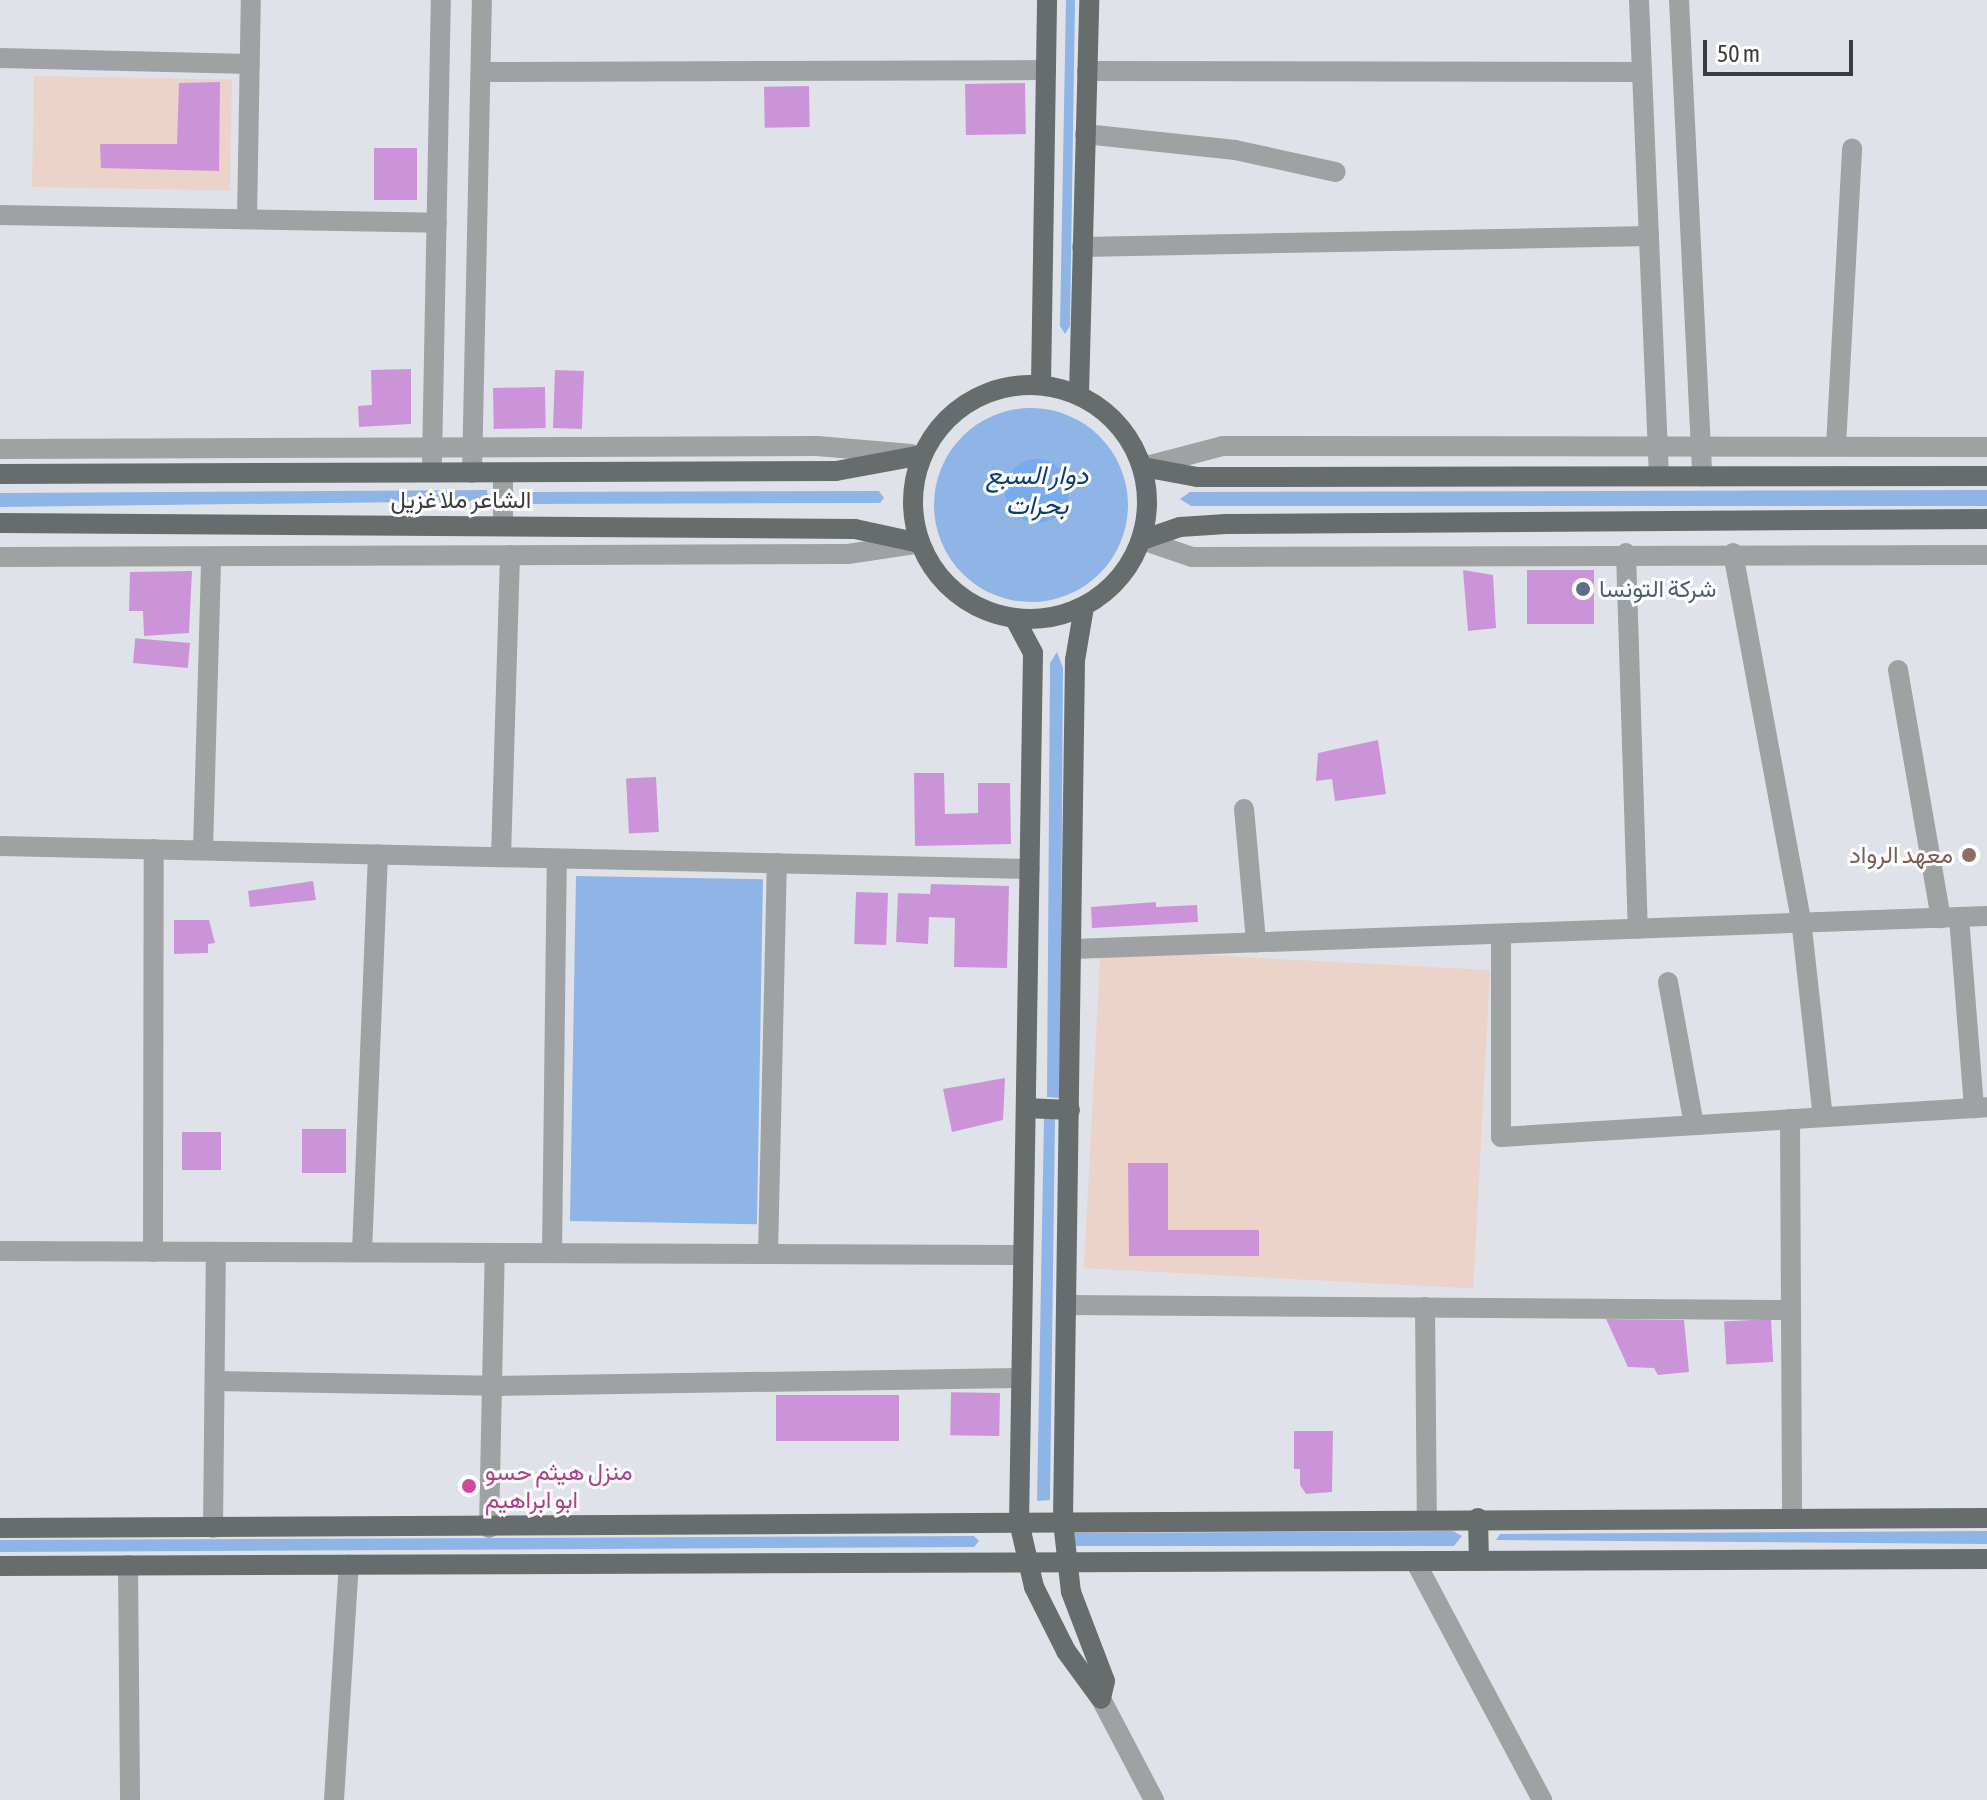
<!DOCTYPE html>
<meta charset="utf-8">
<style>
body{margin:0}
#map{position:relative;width:1987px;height:1800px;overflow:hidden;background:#dfe3e9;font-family:"Asap Condensed",Vazirmatn,sans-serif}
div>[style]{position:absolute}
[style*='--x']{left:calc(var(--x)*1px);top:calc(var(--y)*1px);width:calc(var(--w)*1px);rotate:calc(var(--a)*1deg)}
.education>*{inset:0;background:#ebd3ca;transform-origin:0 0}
.green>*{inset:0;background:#8eb5e5;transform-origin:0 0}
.round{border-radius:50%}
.water>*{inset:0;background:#78aaee}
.building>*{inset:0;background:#cc94d8;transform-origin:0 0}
.minor>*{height:20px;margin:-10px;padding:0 10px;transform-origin:10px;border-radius:10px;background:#9fa2a2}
.major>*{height:20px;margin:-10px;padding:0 10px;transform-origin:10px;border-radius:10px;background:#666d6c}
.major>.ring{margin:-10px;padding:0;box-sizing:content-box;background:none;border:20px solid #666d6c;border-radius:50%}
.dots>*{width:22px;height:22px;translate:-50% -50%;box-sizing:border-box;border:4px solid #fff;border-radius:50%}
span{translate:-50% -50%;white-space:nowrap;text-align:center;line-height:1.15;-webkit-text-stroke:6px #fff;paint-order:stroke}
.street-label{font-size:24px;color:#3a3c3e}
.service-label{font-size:24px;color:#4e5e75}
.left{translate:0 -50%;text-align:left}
.education-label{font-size:24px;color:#785e54}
.right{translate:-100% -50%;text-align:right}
.hotel-label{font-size:24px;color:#b23c85}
.water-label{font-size:26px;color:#0c3c78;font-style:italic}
.scale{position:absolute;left:1703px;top:40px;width:150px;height:36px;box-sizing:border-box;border:4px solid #3a3c3e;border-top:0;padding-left:10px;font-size:24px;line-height:28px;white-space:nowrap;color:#3a3c3e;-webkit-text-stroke:6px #fff;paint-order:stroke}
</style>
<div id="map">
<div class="education">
<i style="left:34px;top:76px;width:198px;height:111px;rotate:1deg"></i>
<i style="left:1490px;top:970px;width:319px;height:390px;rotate:93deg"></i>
</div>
<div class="green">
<i style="clip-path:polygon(1066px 0,1075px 0,1070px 326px,1065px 334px,1060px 326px)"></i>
<i class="round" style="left:934px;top:408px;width:194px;height:194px"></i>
<i style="clip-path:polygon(487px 490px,488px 501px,0 507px,0 493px)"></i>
<i style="clip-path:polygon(1987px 490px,1987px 506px,1191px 506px,1180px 499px,1190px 492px)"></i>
<i style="clip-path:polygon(879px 491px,884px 498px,880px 503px,522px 504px,517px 500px,523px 492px)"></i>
<i style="clip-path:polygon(1057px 652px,1063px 668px,1060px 1098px,1047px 1097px,1050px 663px)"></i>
<i style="left:576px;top:876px;width:187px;height:345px;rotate:1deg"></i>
<i style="clip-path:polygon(1044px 1118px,1055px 1118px,1050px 1500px,1037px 1501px)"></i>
<i style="clip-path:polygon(1453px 1531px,1462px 1536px,1454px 1546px,1075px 1546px,1074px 1533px)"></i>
<i style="clip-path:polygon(1987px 1531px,1987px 1544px,1496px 1540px,1500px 1534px)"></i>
<i style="clip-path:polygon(974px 1536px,979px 1541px,974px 1547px,0 1552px,0 1540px)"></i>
</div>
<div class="water">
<i class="round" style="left:1005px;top:459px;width:64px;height:64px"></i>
</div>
<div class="building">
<i style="clip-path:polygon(220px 82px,219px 171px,101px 168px,100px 144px,177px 144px,179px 83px)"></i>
<i style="left:1025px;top:83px;width:51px;height:60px;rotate:89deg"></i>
<i style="left:809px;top:86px;width:41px;height:45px;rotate:89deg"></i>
<i style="left:374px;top:148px;width:43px;height:52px"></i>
<i style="clip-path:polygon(411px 369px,411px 424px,359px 427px,358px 406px,372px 405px,371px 370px)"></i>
<i style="left:555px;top:370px;width:29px;height:58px;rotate:2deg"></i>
<i style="left:545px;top:387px;width:41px;height:52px;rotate:89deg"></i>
<i style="clip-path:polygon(1463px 570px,1493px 575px,1496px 628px,1468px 631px)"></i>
<i style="left:1527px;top:570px;width:67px;height:54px"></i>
<i style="clip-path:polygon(192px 571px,189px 633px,144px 636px,143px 611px,129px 611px,130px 572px)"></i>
<i style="left:190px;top:643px;width:25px;height:55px;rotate:95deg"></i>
<i style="clip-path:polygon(1378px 740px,1386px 794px,1335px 801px,1332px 779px,1316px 781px,1318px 753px)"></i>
<i style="clip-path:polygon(914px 773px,944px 773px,945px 814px,978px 813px,978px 783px,1010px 783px,1011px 844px,915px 846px)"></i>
<i style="left:656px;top:777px;width:55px;height:30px;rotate:87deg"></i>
<i style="clip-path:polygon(313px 881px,316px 900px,250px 907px,248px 891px)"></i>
<i style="clip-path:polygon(931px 884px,1009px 886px,1007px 968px,954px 967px,955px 918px,929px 917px,928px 944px,896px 942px,898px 893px,930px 894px)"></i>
<i style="left:856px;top:892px;width:32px;height:52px;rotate:2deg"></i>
<i style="clip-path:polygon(1156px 902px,1156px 907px,1197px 905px,1198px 922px,1092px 928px,1091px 907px)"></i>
<i style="clip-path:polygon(174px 920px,209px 920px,215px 943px,208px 944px,208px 953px,174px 954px)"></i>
<i style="clip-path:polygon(1005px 1078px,1003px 1120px,952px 1132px,943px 1089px)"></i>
<i style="left:302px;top:1129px;width:44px;height:44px"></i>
<i style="left:182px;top:1132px;width:39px;height:38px"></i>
<i style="clip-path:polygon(1128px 1163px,1168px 1163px,1168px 1230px,1259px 1230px,1259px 1256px,1129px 1256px)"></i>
<i style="clip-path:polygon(1606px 1319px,1684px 1320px,1689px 1372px,1658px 1375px,1654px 1368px,1628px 1367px)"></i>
<i style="left:1771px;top:1319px;width:43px;height:47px;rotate:87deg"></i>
<i style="left:1000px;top:1393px;width:43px;height:49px;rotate:91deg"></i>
<i style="left:776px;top:1395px;width:123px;height:46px"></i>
<i style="clip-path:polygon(1294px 1431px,1333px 1431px,1332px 1492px,1306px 1494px,1300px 1485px,1300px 1469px,1294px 1469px)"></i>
</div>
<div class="minor">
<i style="--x:1639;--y:0;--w:476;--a:87.6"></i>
<i style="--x:1679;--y:0;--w:477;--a:87.2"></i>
<i style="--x:0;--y:58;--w:250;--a:1.4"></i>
<i style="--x:1087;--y:71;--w:555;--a:0.1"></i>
<i style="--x:481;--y:72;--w:565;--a:-0.2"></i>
<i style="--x:1085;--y:134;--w:151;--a:6.1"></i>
<i style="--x:1235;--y:150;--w:103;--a:12.3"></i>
<i style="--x:0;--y:215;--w:437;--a:1"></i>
<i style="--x:247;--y:219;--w:219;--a:-89"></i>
<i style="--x:1082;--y:247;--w:567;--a:-1.11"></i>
<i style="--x:1836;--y:446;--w:298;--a:-86.9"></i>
<i style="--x:0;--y:449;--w:817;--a:-0.21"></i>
<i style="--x:817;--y:446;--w:95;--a:4.8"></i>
<i style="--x:432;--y:460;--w:460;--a:-88.9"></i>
<i style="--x:1143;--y:467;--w:83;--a:-14.7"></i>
<i style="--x:1223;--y:446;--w:764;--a:0.07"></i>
<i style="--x:472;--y:473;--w:473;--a:-88.8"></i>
<i style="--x:503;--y:473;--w:53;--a:90"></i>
<i style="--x:1142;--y:540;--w:53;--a:18.8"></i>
<i style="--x:1192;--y:557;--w:795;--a:-0.14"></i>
<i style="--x:1626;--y:553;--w:376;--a:88.2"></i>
<i style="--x:1733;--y:553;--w:372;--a:79.5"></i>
<i style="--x:1801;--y:919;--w:199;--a:83.7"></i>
<i style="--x:0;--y:557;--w:848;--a:-0.2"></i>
<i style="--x:848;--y:554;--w:69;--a:-8.4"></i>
<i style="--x:1898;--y:670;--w:252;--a:80.2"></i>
<i style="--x:1244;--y:809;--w:134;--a:84.8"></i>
<i style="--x:0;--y:846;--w:1030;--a:1.28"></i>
<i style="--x:203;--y:850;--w:293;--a:-88.4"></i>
<i style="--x:501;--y:857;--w:302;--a:-88.3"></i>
<i style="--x:1959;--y:917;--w:192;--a:85.5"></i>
<i style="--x:1501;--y:934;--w:203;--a:90"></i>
<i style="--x:1501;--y:1137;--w:487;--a:-3.5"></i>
<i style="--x:1073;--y:949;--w:915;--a:-2.07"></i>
<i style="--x:1668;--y:982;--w:145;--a:79.7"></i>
<i style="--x:1790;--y:1119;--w:399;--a:89.7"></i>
<i style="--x:0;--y:1251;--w:1023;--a:0.22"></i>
<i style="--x:153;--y:1252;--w:403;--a:-89.9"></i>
<i style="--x:362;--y:1252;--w:398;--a:-87.7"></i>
<i style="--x:552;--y:1253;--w:394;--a:-89.3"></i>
<i style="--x:768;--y:1254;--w:391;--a:-88.7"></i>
<i style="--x:1067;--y:1305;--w:723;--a:0.4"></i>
<i style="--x:1425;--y:1307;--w:211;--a:89.5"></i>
<i style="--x:215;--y:1381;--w:277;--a:1"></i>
<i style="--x:492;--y:1386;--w:529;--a:-0.87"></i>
<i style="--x:213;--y:1528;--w:276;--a:-89.4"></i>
<i style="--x:489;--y:1528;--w:275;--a:-88.8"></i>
<i style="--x:1415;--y:1561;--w:271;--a:62"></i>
<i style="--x:128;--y:1565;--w:235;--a:89.5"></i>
<i style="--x:1101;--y:1699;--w:114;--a:62.3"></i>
<i style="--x:334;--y:1800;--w:236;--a:-86.4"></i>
</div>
<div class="major">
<i class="ring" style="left:913px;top:385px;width:214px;height:214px"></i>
<i style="--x:1041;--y:385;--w:385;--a:-89.1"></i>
<i style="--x:1079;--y:394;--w:394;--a:-88.5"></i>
<i style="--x:1143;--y:467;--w:55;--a:10.5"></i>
<i style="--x:1197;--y:477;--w:790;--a:-0.07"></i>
<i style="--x:0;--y:474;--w:836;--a:-0.21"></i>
<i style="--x:836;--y:471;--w:87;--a:-10.5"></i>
<i style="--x:0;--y:523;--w:855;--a:0.4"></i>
<i style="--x:855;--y:529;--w:66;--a:12.2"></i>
<i style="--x:1142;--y:540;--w:40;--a:-18.9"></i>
<i style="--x:1180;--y:527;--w:46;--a:-3.7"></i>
<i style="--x:1226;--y:524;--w:761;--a:-0.38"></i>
<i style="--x:1084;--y:607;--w:54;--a:99.6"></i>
<i style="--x:1075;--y:660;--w:862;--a:90.8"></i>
<i style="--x:1063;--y:1522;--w:70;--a:83.5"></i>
<i style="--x:1071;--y:1592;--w:95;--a:69.1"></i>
<i style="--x:1105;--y:1681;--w:18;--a:103"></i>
<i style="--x:1015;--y:619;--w:38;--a:62"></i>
<i style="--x:1033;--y:653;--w:869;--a:90.92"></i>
<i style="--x:1019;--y:1522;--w:67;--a:77"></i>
<i style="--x:1034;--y:1587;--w:72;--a:63.4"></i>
<i style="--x:1066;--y:1651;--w:59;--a:53.9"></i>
<i style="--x:1026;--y:1108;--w:44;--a:2.6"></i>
<i style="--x:1478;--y:1518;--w:43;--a:88.7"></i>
<i style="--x:0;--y:1528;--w:1987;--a:-0.29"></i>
<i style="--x:0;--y:1566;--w:1987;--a:-0.2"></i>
</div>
<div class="dots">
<i style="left:1583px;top:589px;background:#5c6f8a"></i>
<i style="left:1969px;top:855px;background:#8d6e63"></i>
<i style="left:469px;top:1486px;background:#d1479c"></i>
</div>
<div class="street-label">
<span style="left:461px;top:500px">الشاعر ملا غزيل</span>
</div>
<div class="service-label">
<span class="left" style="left:1599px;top:589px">شركة التونسا</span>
</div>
<div class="education-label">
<span class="right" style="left:1953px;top:855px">معهد الرواد</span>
</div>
<div class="hotel-label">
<span class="left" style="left:485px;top:1486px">منزل هيثم حسو<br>ابو ابراهيم</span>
</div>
<div class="water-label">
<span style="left:1037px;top:491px">دوار السبع<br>بحرات</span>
</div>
<div class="scale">50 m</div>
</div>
